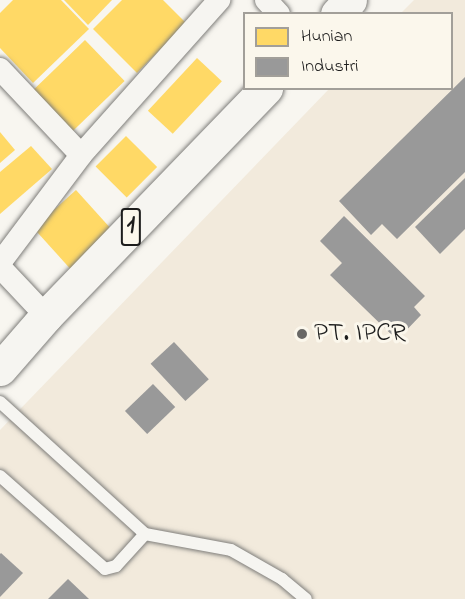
<!DOCTYPE html>
<style>
body{margin:0}
#map{position:relative;width:465px;height:599px;overflow:hidden;background:#f8f6f0;font-family:"Indie Flower",sans-serif}
div>[style]{position:absolute}
[style*='--x']{left:calc(var(--x)*1px);top:calc(var(--y)*1px);width:calc(var(--w)*1px);rotate:calc(var(--a)*1deg)}
.built>*{inset:0;background:#f2eadc}
.homes>*{inset:0;background:#ffd966;transform-origin:0 0}
.industry>*{inset:0;background:#999;transform-origin:0 0}
.roads{filter:drop-shadow(0 0 2px #7f7e7b) drop-shadow(0 0 2px #7f7e7b)}
.service>*{height:12px;margin:-6px;padding:0 6px;transform-origin:6px;border-radius:6px;background:#f6f5f1}
.minor>*{height:22px;margin:-11px;padding:0 11px;transform-origin:11px;border-radius:11px;background:#f6f5f1}
.trunk>*{height:33px;margin:-16.5px;padding:0 16.5px;transform-origin:16.5px;border-radius:16.5px;background:#f6f5f1}
.dots>*{width:16px;height:16px;translate:-50% -50%;box-sizing:border-box;border:3px solid #fbf7ec;border-radius:50%}
span{translate:-50% -50%;white-space:nowrap;text-align:center;line-height:1.15;-webkit-text-stroke:6px #fbf7ec;paint-order:stroke}
.shield-label span{padding:2px 4px;background:#fbf7ec;border:2px solid;border-radius:4px;-webkit-text-stroke-width:0}
.shield-label{font-size:26px;color:#1c1c1c;font-weight:700}
.poi-label{font-size:27px;color:#1c1c1c}
.left{translate:0 -50%;text-align:left}
.legend{position:absolute;left:243px;top:12px;width:210px;height:78px;box-sizing:border-box;background:#fbf7ec;border:2px solid #a29f99;margin:0;padding:8px 10px;list-style:none;font-size:18px;color:#1c1c1c}
.legend li{display:flex;align-items:center;gap:12px;height:30px}
.legend b{width:30px;border:2px solid #a29f99}
</style>
<div id="map">
<div class="built">
<i style="clip-path:polygon(414px 0,465px 0,465px 599px,0 599px,0 430px,329px 89px,452px 88px,452px 14px,401px 13px)"></i>
</div>
<div class="homes">
<i style="clip-path:polygon(13px 0,61px 0,89px 29px,33px 83px,0 48px,0 13px)"></i>
<i style="clip-path:polygon(64px 0,112px 0,88px 25px)"></i>
<i style="clip-path:polygon(122px 0,163px 0,186px 23px,137px 73px,93px 29px)"></i>
<i style="left:85px;top:40px;width:57px;height:73px;rotate:46deg"></i>
<i style="left:197px;top:58px;width:34px;height:72px;rotate:43deg"></i>
<i style="clip-path:polygon(0 132px,15px 150px,0 163px)"></i>
<i style="left:126px;top:136px;width:44px;height:43px;rotate:45deg"></i>
<i style="clip-path:polygon(31px 146px,52px 169px,0 214px,0 172px)"></i>
<i style="left:76px;top:190px;width:59px;height:57px;rotate:48deg"></i>
</div>
<div class="industry">
<i style="clip-path:polygon(465px 77px,465px 172px,397px 239px,382px 224px,371px 235px,339px 201px)"></i>
<i style="clip-path:polygon(465px 178px,465px 229px,440px 254px,415px 227px)"></i>
<i style="clip-path:polygon(344px 216px,425px 296px,414px 307px,421px 315px,397px 340px,330px 275px,342px 263px,320px 241px)"></i>
<i style="left:174px;top:342px;width:51px;height:32px;rotate:47deg"></i>
<i style="left:153px;top:384px;width:32px;height:39px;rotate:46deg"></i>
<i style="clip-path:polygon(1px 553px,23px 573px,0 597px,0 554px)"></i>
<i style="clip-path:polygon(68px 579px,89px 599px,48px 599px)"></i>
</div>
<div class="roads">
<div class="service">
<i style="--x:0;--y:402;--w:196;--a:42.3"></i>
<i style="--x:145;--y:534;--w:87;--a:10.5"></i>
<i style="--x:231;--y:550;--w:59;--a:29.6"></i>
<i style="--x:282;--y:579;--w:31;--a:40"></i>
<i style="--x:0;--y:476;--w:140;--a:41.5"></i>
<i style="--x:105;--y:569;--w:11;--a:-15"></i>
<i style="--x:116;--y:566;--w:43;--a:-47.8"></i>
</div>
<div class="minor">
<i style="--x:266;--y:0;--w:19;--a:47"></i>
<i style="--x:0;--y:69;--w:118;--a:46.7"></i>
<i style="--x:81;--y:155;--w:208;--a:-48.3"></i>
<i style="--x:0;--y:263;--w:135;--a:-53.1"></i>
<i style="--x:0;--y:267;--w:67;--a:46.8"></i>
</div>
<div class="trunk">
<i style="--x:337;--y:14;--w:19;--a:-47"></i>
<i style="--x:0;--y:369;--w:70;--a:-49"></i>
<i style="--x:46;--y:316;--w:317;--a:-46"></i>
</div>
</div>
<div class="dots">
<i style="left:302px;top:334px;background:#696866"></i>
</div>
<div class="shield-label">
<span style="left:131px;top:227px">1</span>
</div>
<div class="poi-label">
<span class="left" style="left:314px;top:334px">PT. IPCR</span>
</div>
<ul class="legend">
<li><b style="height:16px;background:#ffd966"></b>Hunian</li>
<li><b style="height:16px;background:#999"></b>Industri</li>
</ul>
</div>
